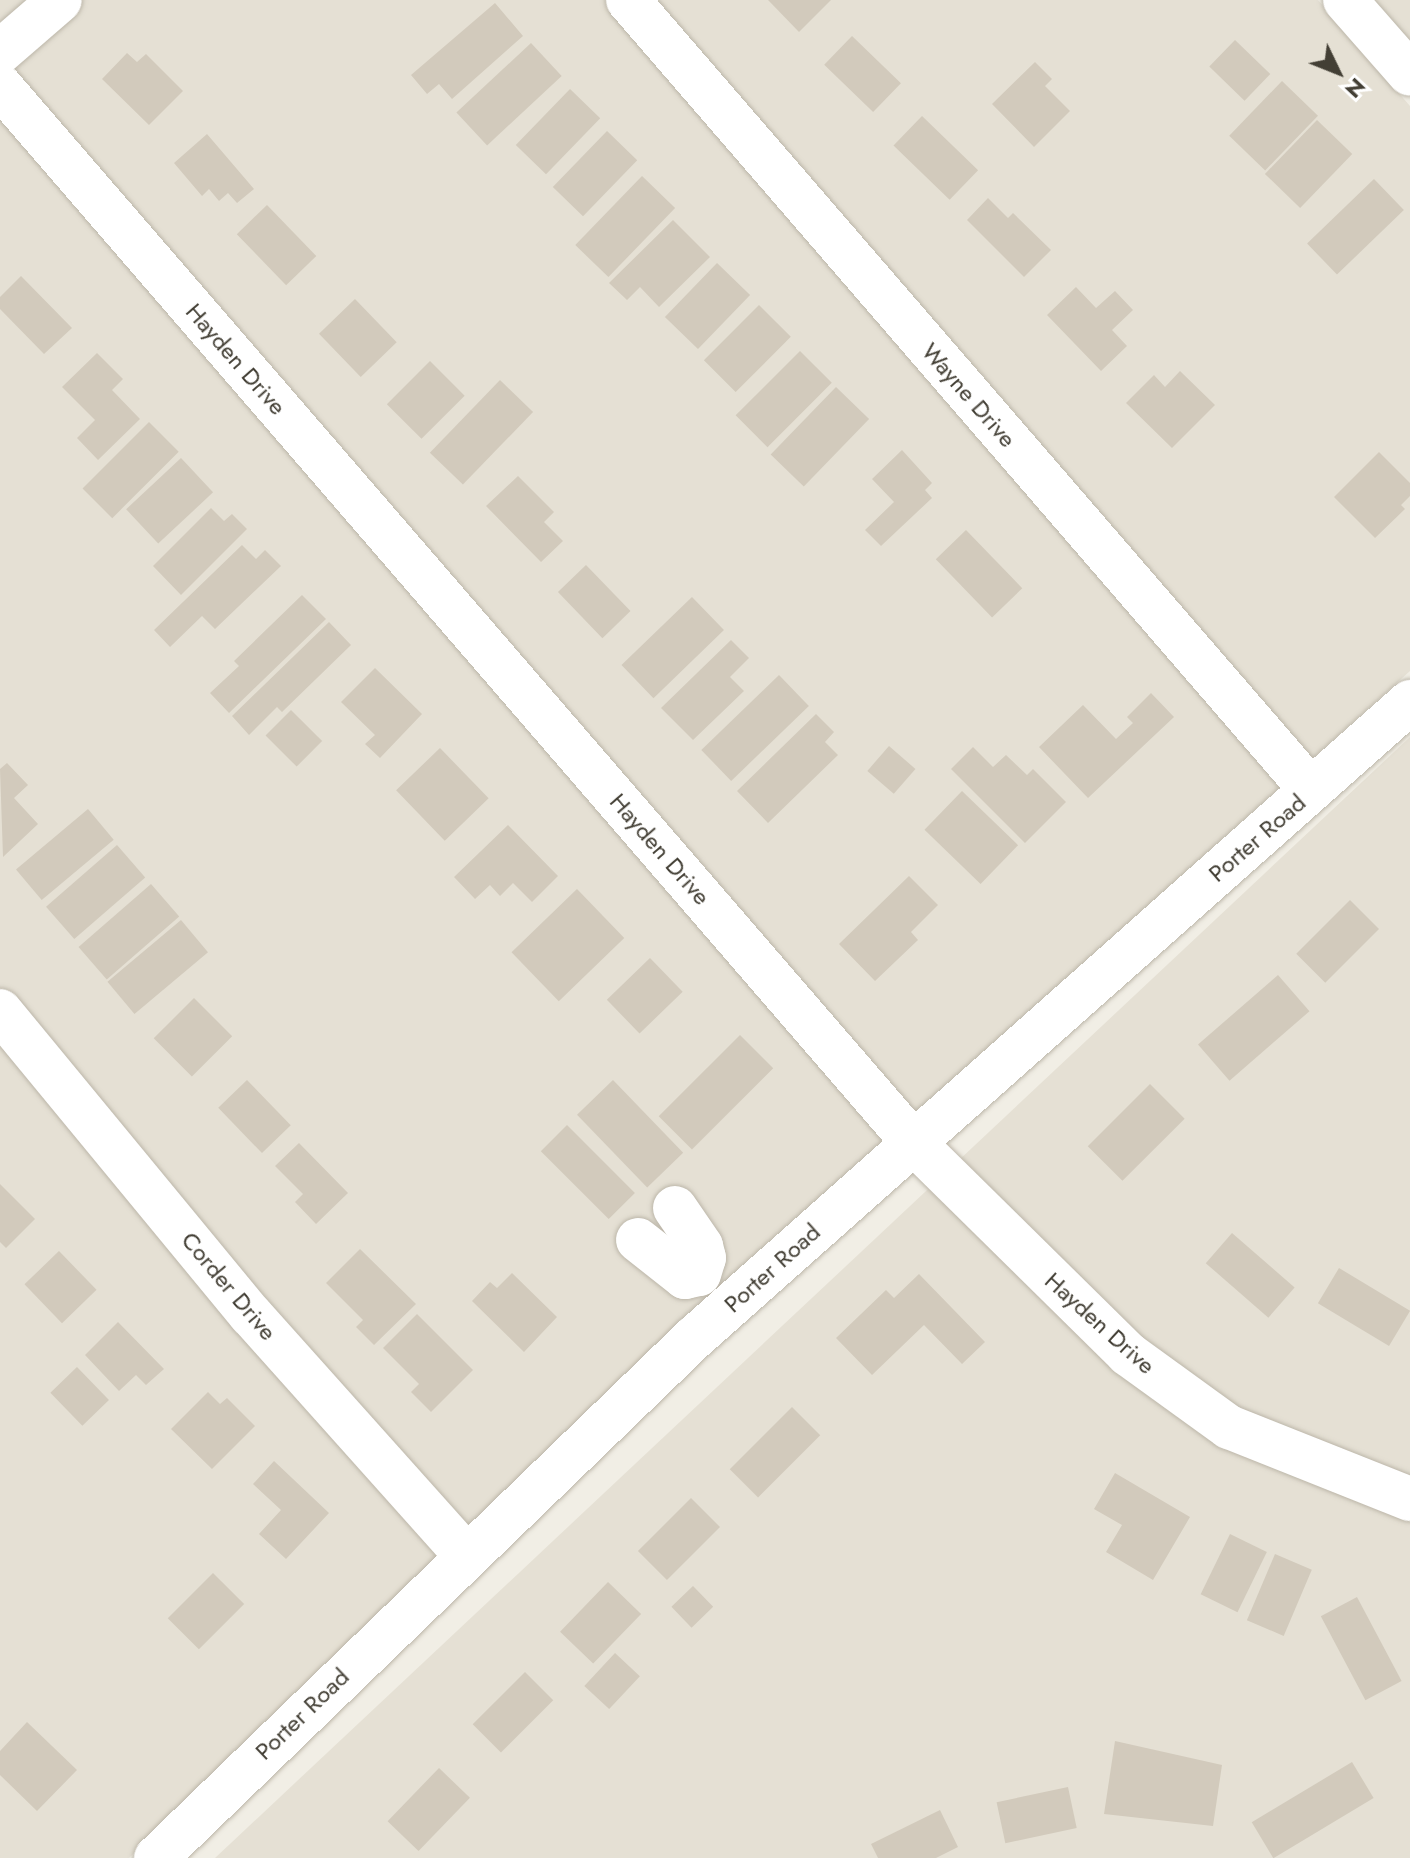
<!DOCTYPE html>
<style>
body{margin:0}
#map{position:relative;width:1410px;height:1858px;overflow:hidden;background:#f1eee5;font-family:Jost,sans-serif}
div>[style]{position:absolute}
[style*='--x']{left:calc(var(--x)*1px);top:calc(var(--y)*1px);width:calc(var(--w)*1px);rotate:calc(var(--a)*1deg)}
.residential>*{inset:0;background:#e5e0d4}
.building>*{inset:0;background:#d2cabc;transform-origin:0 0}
.roads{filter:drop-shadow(0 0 2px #bcb6a9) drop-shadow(0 0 2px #bcb6a9)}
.minor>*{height:44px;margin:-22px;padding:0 22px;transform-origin:22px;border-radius:22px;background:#fff}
span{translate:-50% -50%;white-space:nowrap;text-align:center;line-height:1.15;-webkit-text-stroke:7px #fff;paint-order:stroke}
.street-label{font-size:24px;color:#433f35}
.north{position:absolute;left:1298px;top:32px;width:80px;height:80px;-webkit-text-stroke:6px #fff;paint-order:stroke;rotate:133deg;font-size:22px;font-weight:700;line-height:32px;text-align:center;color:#433f35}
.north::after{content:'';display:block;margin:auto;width:28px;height:36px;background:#433f35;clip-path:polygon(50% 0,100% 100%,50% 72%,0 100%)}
</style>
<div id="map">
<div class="residential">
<i style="clip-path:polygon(0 0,1318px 0,1410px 106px,1410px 671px,773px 1241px,129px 1858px,0 1858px)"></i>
<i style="clip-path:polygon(1364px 0,1410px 0,1410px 52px)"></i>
<i style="clip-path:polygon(1410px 737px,1410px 1858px,215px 1858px)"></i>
</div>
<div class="building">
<i style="clip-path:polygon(768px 0,831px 0,799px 32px)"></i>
<i style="clip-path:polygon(495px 3px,523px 36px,452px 99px,439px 84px,427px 94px,411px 75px)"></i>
<i style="left:852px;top:36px;width:68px;height:40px;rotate:44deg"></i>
<i style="left:1235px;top:40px;width:49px;height:37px;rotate:44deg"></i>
<i style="left:531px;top:43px;width:45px;height:102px;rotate:47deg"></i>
<i style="clip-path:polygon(127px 53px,137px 62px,146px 54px,183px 91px,149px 125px,102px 79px)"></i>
<i style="clip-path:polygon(1035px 62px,1052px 79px,1045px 86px,1070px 111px,1034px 147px,992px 104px)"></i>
<i style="left:1282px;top:81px;width:50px;height:76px;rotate:44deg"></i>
<i style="left:570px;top:89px;width:42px;height:78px;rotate:44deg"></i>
<i style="left:922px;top:116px;width:78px;height:41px;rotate:44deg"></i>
<i style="left:1317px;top:120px;width:49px;height:75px;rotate:44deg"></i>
<i style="left:607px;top:131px;width:42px;height:78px;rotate:44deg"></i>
<i style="clip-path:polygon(207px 134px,254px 189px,237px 203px,228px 193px,219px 201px,209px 189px,202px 196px,174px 163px)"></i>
<i style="left:642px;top:176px;width:46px;height:96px;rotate:44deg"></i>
<i style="left:1374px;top:179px;width:43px;height:93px;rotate:46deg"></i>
<i style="clip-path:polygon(988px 198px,1008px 218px,1013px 213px,1051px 250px,1024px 277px,967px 220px)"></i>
<i style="left:267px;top:205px;width:71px;height:42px;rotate:46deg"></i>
<i style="clip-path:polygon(673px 220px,710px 257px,659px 307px,640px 287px,627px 300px,609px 283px)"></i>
<i style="left:717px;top:263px;width:46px;height:75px;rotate:44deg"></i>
<i style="clip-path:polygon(21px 276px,72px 328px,44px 354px,0 309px,0 297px)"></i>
<i style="clip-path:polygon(1076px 287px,1096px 308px,1115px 291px,1133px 310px,1112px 330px,1127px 346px,1101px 371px,1047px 315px)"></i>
<i style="left:355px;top:299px;width:60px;height:50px;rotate:46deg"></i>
<i style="left:759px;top:305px;width:45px;height:78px;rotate:45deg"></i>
<i style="left:800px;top:351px;width:45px;height:91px;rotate:45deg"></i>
<i style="clip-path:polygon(97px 353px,123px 379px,112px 390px,140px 419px,98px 460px,77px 438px,95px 420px,62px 387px)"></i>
<i style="left:430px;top:361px;width:49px;height:61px;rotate:45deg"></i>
<i style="clip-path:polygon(1180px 371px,1215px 405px,1172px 448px,1126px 403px,1154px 375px,1165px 387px)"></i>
<i style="left:500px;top:380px;width:46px;height:101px;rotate:44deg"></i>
<i style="left:836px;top:387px;width:46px;height:94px;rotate:44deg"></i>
<i style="left:149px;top:422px;width:42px;height:94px;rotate:45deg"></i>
<i style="clip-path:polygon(902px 450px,932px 483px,925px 490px,932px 498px,881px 546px,865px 530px,894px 502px,872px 479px)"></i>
<i style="clip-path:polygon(1379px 452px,1410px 483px,1410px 496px,1401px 505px,1405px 509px,1375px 538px,1334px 497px)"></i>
<i style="left:181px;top:458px;width:47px;height:75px;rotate:47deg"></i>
<i style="clip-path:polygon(518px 476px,554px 512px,544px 522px,563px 541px,541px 562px,486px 506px)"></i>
<i style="clip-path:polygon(211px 508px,224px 521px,232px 514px,247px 529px,181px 595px,153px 566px)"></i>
<i style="left:966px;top:530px;width:81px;height:42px;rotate:46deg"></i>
<i style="clip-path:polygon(242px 545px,256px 559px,265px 550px,281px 566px,215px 629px,202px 616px,170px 647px,154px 630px)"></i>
<i style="left:586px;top:565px;width:64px;height:39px;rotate:46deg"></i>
<i style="clip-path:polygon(302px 595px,326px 619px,229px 713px,210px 693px,239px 666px,234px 661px)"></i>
<i style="left:692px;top:597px;width:46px;height:98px;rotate:46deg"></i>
<i style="clip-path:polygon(329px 622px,351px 645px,282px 712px,277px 707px,249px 735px,232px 716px)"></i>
<i style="clip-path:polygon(731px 640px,749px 658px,730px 677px,744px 691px,693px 740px,661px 708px)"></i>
<i style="clip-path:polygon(375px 668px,422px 714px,380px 758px,365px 744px,375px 735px,341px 702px)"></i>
<i style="left:779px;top:675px;width:43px;height:108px;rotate:46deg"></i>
<i style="clip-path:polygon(1151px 693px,1174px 717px,1088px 798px,1039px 747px,1083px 705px,1116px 739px,1133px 723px,1127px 717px)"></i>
<i style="left:291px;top:710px;width:44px;height:36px;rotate:45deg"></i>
<i style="clip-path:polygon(816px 714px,834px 732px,825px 742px,838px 755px,768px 823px,737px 791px)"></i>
<i style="left:889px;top:746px;width:35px;height:33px;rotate:41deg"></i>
<i style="clip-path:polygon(973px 747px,993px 767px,1006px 755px,1027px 775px,1033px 769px,1066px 802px,1025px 843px,951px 769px)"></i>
<i style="left:440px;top:748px;width:70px;height:61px;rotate:46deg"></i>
<i style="clip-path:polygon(7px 763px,28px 785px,14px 798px,38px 824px,3px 857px,0 769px)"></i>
<i style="left:962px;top:791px;width:78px;height:54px;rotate:44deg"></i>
<i style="left:88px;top:809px;width:40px;height:94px;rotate:50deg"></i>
<i style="clip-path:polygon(508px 825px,558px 876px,532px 902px,513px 883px,500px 896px,490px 885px,475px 899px,454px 877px)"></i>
<i style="left:117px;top:845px;width:43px;height:94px;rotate:49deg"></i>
<i style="clip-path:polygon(909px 876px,938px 905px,911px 932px,918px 940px,875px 981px,839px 944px)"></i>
<i style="left:151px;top:884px;width:43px;height:96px;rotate:49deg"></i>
<i style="left:577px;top:889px;width:68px;height:91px;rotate:46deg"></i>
<i style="left:1350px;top:900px;width:41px;height:76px;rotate:45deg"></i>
<i style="left:181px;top:920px;width:42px;height:96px;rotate:50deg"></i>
<i style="left:650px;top:958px;width:47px;height:60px;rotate:46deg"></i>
<i style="left:1278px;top:975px;width:48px;height:106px;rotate:49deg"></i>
<i style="left:194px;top:998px;width:54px;height:57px;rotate:45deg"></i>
<i style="left:740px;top:1035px;width:47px;height:115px;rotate:45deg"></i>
<i style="left:247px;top:1080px;width:63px;height:40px;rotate:46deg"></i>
<i style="left:613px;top:1080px;width:101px;height:50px;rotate:46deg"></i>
<i style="left:1150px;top:1084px;width:49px;height:88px;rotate:45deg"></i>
<i style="left:567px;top:1125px;width:96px;height:37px;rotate:45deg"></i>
<i style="clip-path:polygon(299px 1143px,348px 1193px,316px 1224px,295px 1202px,303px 1194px,275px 1166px)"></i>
<i style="clip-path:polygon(0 1184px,35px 1219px,6px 1248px,0 1242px)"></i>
<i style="left:1232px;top:1233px;width:83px;height:40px;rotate:41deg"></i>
<i style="clip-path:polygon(360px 1249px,416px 1304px,374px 1345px,356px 1327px,363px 1320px,326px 1283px)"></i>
<i style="left:59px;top:1251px;width:54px;height:48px;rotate:46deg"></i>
<i style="left:1339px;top:1268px;width:83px;height:41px;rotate:31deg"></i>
<i style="clip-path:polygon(512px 1273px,557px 1317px,524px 1352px,472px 1301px,490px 1282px,497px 1288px)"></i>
<i style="clip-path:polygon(919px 1274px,985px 1342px,962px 1364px,924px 1325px,872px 1375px,836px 1338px,886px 1290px,894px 1298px)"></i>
<i style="clip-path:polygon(417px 1314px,473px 1370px,431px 1412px,411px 1392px,419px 1384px,383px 1348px)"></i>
<i style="clip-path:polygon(118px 1322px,164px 1369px,146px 1385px,136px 1375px,119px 1391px,85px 1355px)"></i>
<i style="left:77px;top:1367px;width:46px;height:37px;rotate:46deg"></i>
<i style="clip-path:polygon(208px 1392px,220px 1404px,227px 1398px,255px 1426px,212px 1469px,171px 1429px)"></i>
<i style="left:792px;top:1407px;width:40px;height:88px;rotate:45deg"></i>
<i style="clip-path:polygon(274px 1461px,329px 1513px,286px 1559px,259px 1534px,281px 1510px,253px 1484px)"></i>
<i style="clip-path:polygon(1115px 1473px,1190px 1517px,1153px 1580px,1106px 1552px,1122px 1525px,1094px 1509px)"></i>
<i style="left:691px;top:1498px;width:41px;height:75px;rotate:45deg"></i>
<i style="left:1230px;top:1534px;width:41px;height:67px;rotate:26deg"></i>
<i style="left:1275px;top:1554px;width:40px;height:72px;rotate:23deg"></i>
<i style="left:213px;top:1573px;width:44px;height:64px;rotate:45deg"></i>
<i style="left:608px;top:1582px;width:46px;height:69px;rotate:44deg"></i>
<i style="left:693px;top:1586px;width:29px;height:30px;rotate:46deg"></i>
<i style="left:1357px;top:1597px;width:95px;height:41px;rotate:62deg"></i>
<i style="left:615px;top:1653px;width:34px;height:45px;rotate:43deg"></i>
<i style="left:525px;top:1672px;width:40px;height:74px;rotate:45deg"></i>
<i style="clip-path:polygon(27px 1722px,77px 1770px,37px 1811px,0 1775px,0 1751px)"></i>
<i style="clip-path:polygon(1115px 1741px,1222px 1765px,1213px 1826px,1104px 1814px)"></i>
<i style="left:1352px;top:1762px;width:42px;height:117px;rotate:59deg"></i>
<i style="left:439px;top:1768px;width:43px;height:74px;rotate:44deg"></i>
<i style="left:1068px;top:1787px;width:42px;height:73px;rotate:78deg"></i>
<i style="clip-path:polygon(940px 1810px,958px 1847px,936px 1858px,878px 1858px,871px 1844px)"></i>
</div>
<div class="roads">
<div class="minor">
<i style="--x:628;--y:0;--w:1044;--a:49.15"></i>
<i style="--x:1345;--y:0;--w:98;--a:48.7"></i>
<i style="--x:0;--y:52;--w:79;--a:-40.9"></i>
<i style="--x:0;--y:86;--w:1395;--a:49.16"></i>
<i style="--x:912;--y:1141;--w:303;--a:44.6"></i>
<i style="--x:1128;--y:1354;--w:125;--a:35.9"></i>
<i style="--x:1229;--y:1427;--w:195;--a:21.7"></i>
<i style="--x:0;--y:1011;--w:394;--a:50.5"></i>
<i style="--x:251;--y:1315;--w:321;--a:48.2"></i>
<i style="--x:638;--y:1240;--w:60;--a:38.2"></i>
<i style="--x:685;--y:1277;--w:14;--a:-12"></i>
<i style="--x:699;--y:1274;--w:17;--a:-73"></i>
<i style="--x:704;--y:1258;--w:12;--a:-104"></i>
<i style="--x:701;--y:1246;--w:46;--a:-124.4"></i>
<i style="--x:156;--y:1858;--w:748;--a:-44.03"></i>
<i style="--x:694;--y:1338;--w:958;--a:-41.61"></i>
</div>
</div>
<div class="street-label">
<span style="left:236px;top:359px;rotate:49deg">Hayden Drive</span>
<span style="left:969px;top:395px;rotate:49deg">Wayne Drive</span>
<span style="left:1257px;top:838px;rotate:-41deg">Porter Road</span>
<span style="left:660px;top:849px;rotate:49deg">Hayden Drive</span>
<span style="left:772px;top:1268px;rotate:-42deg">Porter Road</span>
<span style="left:229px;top:1286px;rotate:50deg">Corder Drive</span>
<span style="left:1100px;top:1323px;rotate:42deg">Hayden Drive</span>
<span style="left:302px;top:1714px;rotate:-44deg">Porter Road</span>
</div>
<div class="north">N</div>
</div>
